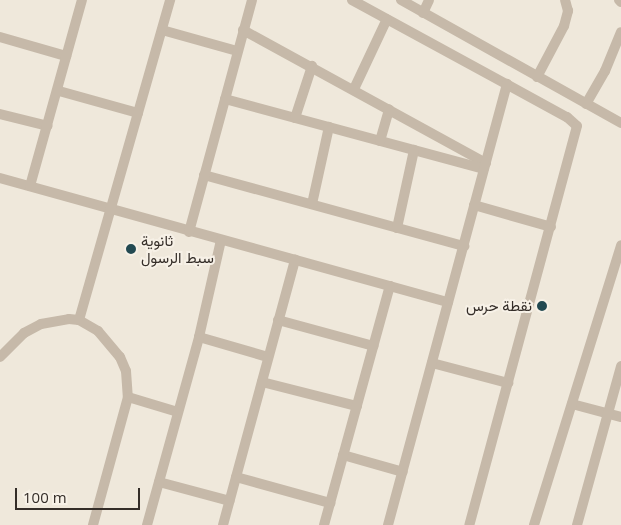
<!DOCTYPE html>
<meta charset="utf-8">
<style>
body{margin:0}
#map{position:relative;width:621px;height:525px;overflow:hidden;background:#efe8db;font-family:"Open Sans",Vazirmatn,sans-serif}
div>[style]{position:absolute}
[style*='--x']{left:calc(var(--x)*1px);top:calc(var(--y)*1px);width:calc(var(--w)*1px);rotate:calc(var(--a)*1deg)}
.street>*{height:10px;margin:-5px;padding:0 5px;transform-origin:5px;border-radius:5px;background:#c6b9a9}
.dots>*{width:14px;height:14px;translate:-50% -50%;box-sizing:border-box;border:2px solid #f7f1e7;border-radius:50%}
span{translate:-50% -50%;white-space:nowrap;text-align:center;line-height:1.15;-webkit-text-stroke:4px #f7f1e7;paint-order:stroke}
.poi-label{font-size:15px;color:#342d28}
.left{translate:0 -50%;text-align:left}
.right{translate:-100% -50%;text-align:right}
.scale{position:absolute;left:15px;top:488px;width:125px;height:22px;box-sizing:border-box;border:2px solid #342d28;border-top:0;padding-left:6px;font-size:15px;line-height:18px;white-space:nowrap;color:#342d28;-webkit-text-stroke:4px #f7f1e7;paint-order:stroke}
</style>
<div id="map">
<div class="street">
<i style="--x:352;--y:0;--w:245;--a:28.6"></i>
<i style="--x:567;--y:117;--w:13;--a:42"></i>
<i style="--x:577;--y:126;--w:413;--a:105.1"></i>
<i style="--x:401;--y:0;--w:252;--a:29.2"></i>
<i style="--x:619;--y:0;--w:3;--a:45"></i>
<i style="--x:423;--y:13;--w:14;--a:-65"></i>
<i style="--x:162;--y:30;--w:78;--a:15.6"></i>
<i style="--x:243;--y:30;--w:277;--a:28.7"></i>
<i style="--x:0;--y:37;--w:69;--a:16.1"></i>
<i style="--x:537;--y:77;--w:58;--a:-62.1"></i>
<i style="--x:564;--y:26;--w:16;--a:-75"></i>
<i style="--x:568;--y:11;--w:11;--a:-105"></i>
<i style="--x:354;--y:89;--w:77;--a:-64.8"></i>
<i style="--x:59;--y:91;--w:82;--a:15.6"></i>
<i style="--x:225;--y:99;--w:268;--a:15.1"></i>
<i style="--x:586;--y:104;--w:38;--a:-60"></i>
<i style="--x:605;--y:71;--w:42;--a:-67.7"></i>
<i style="--x:0;--y:114;--w:49;--a:14"></i>
<i style="--x:295;--y:118;--w:55;--a:-71.9"></i>
<i style="--x:380;--y:141;--w:33;--a:-74"></i>
<i style="--x:204;--y:175;--w:270;--a:15.3"></i>
<i style="--x:0;--y:178;--w:465;--a:15.5"></i>
<i style="--x:30;--y:186;--w:193;--a:-74.4"></i>
<i style="--x:312;--y:204;--w:79;--a:-77.6"></i>
<i style="--x:474;--y:205;--w:80;--a:15.9"></i>
<i style="--x:397;--y:228;--w:80;--a:-77.7"></i>
<i style="--x:189;--y:232;--w:240;--a:-74.8"></i>
<i style="--x:79;--y:320;--w:333;--a:-74.1"></i>
<i style="--x:278;--y:320;--w:99;--a:15.2"></i>
<i style="--x:199;--y:337;--w:72;--a:16.2"></i>
<i style="--x:0;--y:357;--w:34;--a:-45"></i>
<i style="--x:24;--y:333;--w:19;--a:-28"></i>
<i style="--x:41;--y:324;--w:28;--a:-10"></i>
<i style="--x:69;--y:319;--w:10;--a:6"></i>
<i style="--x:79;--y:320;--w:22;--a:30"></i>
<i style="--x:98;--y:331;--w:34;--a:50"></i>
<i style="--x:120;--y:357;--w:15;--a:67"></i>
<i style="--x:126;--y:371;--w:26;--a:86"></i>
<i style="--x:128;--y:397;--w:133;--a:105.3"></i>
<i style="--x:432;--y:363;--w:79;--a:14.7"></i>
<i style="--x:262;--y:382;--w:98;--a:14.2"></i>
<i style="--x:128;--y:397;--w:52;--a:16.7"></i>
<i style="--x:572;--y:404;--w:51;--a:14.9"></i>
<i style="--x:343;--y:455;--w:62;--a:15.8"></i>
<i style="--x:236;--y:477;--w:98;--a:15.5"></i>
<i style="--x:159;--y:482;--w:73;--a:15"></i>
<i style="--x:147;--y:525;--w:195;--a:-74.5"></i>
<i style="--x:199;--y:337;--w:99;--a:-77.2"></i>
<i style="--x:223;--y:525;--w:275;--a:-74.8"></i>
<i style="--x:324;--y:525;--w:248;--a:-74.6"></i>
<i style="--x:388;--y:525;--w:457;--a:-74.9"></i>
<i style="--x:534;--y:525;--w:293;--a:-72.7"></i>
<i style="--x:577;--y:525;--w:165;--a:-74.5"></i>
</div>
<div class="dots">
<i style="left:131px;top:249px;background:#224951"></i>
<i style="left:542px;top:306px;background:#224951"></i>
</div>
<div class="poi-label">
<span class="left" style="left:141px;top:249px">ثانوية<br>سبط الرسول</span>
<span class="right" style="left:532px;top:306px">نقطة حرس</span>
</div>
<div class="scale">100 m</div>
</div>
